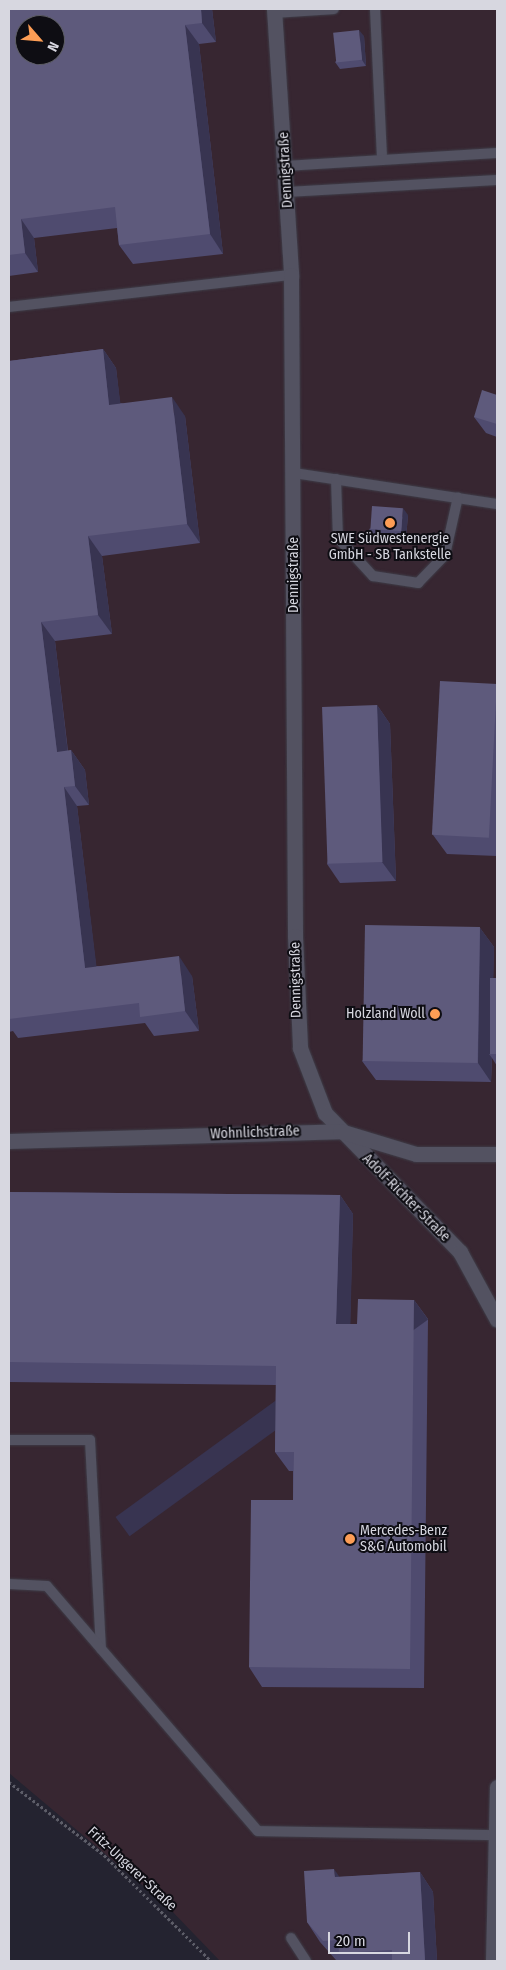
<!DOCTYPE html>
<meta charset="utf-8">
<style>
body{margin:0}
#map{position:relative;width:506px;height:1970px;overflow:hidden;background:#242330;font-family:"Fira Sans Condensed",sans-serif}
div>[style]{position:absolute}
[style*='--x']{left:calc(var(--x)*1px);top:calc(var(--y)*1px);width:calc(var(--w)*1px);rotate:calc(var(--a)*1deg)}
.commercial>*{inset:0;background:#372631}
.path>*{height:3px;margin-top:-1.5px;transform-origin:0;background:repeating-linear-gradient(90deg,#5d5d68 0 2.5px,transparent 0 5px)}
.roads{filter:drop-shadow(0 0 1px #3e3d48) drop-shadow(0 0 1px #3e3d48)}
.service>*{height:10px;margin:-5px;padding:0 5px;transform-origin:5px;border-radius:5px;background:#535261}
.minor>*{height:15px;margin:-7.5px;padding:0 7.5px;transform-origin:7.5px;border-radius:7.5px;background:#535261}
.wall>*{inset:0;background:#4f4b6f}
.shaded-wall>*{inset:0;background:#383451;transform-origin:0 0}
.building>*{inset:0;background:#5e5a7c;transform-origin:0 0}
.dots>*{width:14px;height:14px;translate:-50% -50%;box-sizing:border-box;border:2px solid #0e0d13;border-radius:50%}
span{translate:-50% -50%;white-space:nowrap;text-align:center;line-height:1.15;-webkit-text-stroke:4px #0e0d13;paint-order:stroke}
.street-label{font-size:14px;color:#d7d7e0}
.poi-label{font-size:14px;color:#d7d7e0}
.right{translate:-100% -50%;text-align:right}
.left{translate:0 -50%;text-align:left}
.frame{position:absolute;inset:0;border:10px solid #d7d7e0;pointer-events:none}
.north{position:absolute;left:15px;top:15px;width:50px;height:50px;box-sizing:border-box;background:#0e0d13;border:1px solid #5e5e65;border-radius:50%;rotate:117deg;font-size:14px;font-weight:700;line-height:20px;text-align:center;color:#d7d7e0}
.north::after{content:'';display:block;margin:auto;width:18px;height:22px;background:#fd9d55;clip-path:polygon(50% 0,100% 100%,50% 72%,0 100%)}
.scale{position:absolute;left:328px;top:1932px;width:82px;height:22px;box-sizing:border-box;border:2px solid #d7d7e0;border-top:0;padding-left:6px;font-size:15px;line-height:18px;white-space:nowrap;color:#d7d7e0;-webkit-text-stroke:4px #0e0d13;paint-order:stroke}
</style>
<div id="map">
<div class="commercial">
<i style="clip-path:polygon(evenodd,9px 9px,497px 9px,497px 1961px,220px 1961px,167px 1906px,9px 1773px,9px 9px,25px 25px,55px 25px,55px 55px,25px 55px,25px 25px)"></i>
</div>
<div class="path">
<i style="--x:9;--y:1782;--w:120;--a:37.5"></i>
<i style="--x:104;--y:1855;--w:151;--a:44.7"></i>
</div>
<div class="roads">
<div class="service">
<i style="--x:375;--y:9;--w:151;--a:87.3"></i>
<i style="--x:275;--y:13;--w:59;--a:-3.9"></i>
<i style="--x:285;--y:166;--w:212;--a:-3.5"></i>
<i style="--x:287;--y:192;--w:210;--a:-3.3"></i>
<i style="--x:9;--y:307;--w:284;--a:-6.5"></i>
<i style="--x:294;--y:473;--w:205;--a:8.7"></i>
<i style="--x:336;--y:479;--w:59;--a:88.1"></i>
<i style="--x:338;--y:538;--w:52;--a:47.4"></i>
<i style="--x:373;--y:576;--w:46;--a:8.8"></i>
<i style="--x:418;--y:583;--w:39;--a:-46"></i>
<i style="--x:445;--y:555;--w:59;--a:-77.4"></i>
<i style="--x:9;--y:1440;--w:81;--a:0"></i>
<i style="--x:90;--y:1440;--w:209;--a:87"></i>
<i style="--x:9;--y:1584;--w:38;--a:3"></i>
<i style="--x:47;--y:1586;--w:323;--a:49.3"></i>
<i style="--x:258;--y:1831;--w:237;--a:1"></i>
<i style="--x:291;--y:1938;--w:27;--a:57"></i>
</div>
<div class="minor">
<i style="--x:274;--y:9;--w:267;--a:86.3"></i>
<i style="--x:291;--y:275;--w:661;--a:89.65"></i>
<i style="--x:295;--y:936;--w:112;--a:87.4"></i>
<i style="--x:300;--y:1048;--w:70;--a:69"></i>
<i style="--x:325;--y:1113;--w:194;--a:45.8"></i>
<i style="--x:460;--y:1252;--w:77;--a:61.4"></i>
<i style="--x:9;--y:1141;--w:331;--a:-1.7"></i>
<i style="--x:340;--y:1131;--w:79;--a:16.8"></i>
<i style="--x:416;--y:1154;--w:81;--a:0"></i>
<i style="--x:493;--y:1961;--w:174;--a:-88.7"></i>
</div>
</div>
<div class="wall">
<i style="clip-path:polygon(9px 9px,212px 9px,216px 42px,199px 44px,223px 254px,133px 264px,119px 245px,117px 228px,34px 238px,38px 272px,9px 276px)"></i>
<i style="clip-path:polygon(364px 36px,366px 66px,340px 69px,335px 62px)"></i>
<i style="clip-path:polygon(103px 349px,116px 368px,120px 403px,185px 416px,200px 543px,102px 556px,112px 634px,55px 641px,68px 751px,71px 750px,85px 770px,89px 805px,77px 806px,96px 966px,192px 976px,199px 1031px,154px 1036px,145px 1023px,18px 1038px,13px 1031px,9px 1032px,9px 361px)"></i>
<i style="clip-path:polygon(497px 395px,497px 437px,486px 433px,474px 417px)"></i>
<i style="clip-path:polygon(408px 515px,406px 538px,374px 536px,369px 529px)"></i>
<i style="clip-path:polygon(497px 684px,497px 856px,447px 854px,433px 835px)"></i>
<i style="clip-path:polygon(377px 705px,390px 724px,396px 881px,340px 883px,327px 864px)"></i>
<i style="clip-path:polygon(480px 928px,494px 947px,493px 978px,497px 978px,497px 1066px,492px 1058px,491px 1082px,376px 1080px,362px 1061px)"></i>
<i style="clip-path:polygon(9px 1192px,340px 1195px,353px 1214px,350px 1324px,357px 1324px,414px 1300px,428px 1319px,424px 1688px,262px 1687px,249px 1667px,293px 1500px,293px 1471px,289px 1471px,275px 1452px,276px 1385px,9px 1382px)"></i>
<i style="clip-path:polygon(420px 1872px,433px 1892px,437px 1961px,345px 1961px,344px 1960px,336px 1960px,320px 1942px,307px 1922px,339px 1877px)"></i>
</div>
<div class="shaded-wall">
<i style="clip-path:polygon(201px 9px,212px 9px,216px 42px,202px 23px)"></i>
<i style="clip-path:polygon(185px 25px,199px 44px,223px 254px,210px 234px)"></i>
<i style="clip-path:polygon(359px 30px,364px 36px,366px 66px,362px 60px)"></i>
<i style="clip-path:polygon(21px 219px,34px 238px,38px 272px,25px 253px)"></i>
<i style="clip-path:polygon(103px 349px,116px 368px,123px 424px,109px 405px)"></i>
<i style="clip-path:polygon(172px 397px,185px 416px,200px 543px,187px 524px)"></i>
<i style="clip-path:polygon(403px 508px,408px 515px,406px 538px,401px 532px)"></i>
<i style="clip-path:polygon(88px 536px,102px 556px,112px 634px,98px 615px)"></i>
<i style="clip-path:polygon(41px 622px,55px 641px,70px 771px,57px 752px)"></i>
<i style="clip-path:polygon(377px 705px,390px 724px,396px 881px,382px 862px)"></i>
<i style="clip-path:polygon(71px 750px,85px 770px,89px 805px,75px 786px)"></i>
<i style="clip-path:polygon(64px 787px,77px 806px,99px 987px,85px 968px)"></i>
<i style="clip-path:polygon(480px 928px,494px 947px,492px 1054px,489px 1054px,492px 1058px,491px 1082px,478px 1063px)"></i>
<i style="clip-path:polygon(179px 956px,192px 976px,199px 1031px,185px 1011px)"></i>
<i style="clip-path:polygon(340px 1195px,353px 1214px,350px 1343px,336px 1324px)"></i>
<i style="left:414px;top:1300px;width:24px;height:369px;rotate:54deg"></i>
<i style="clip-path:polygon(334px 1869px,348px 1889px,335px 1877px)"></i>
<i style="clip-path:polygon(420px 1872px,433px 1892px,437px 1961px,425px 1961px)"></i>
</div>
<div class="building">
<i style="clip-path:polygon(evenodd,9px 9px,201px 9px,202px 23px,185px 25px,210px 234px,119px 245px,115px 207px,21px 219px,25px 253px,9px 255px,9px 9px,25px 25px,55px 25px,55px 55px,25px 55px,25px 25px)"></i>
<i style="left:359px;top:30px;width:30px;height:26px;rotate:84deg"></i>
<i style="clip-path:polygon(103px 349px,109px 405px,172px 397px,187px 524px,88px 536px,98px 615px,41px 622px,57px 752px,71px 750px,75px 786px,64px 787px,85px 968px,179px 956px,185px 1011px,140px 1017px,139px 1003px,9px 1019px,9px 361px)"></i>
<i style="clip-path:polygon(482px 390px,497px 395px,497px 424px,474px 417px)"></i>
<i style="left:372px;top:506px;width:31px;height:23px;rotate:4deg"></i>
<i style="left:440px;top:681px;width:57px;height:154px;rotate:3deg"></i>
<i style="left:377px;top:705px;width:157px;height:55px;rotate:88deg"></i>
<i style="left:365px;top:925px;width:115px;height:136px;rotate:1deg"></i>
<i style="left:490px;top:978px;width:7px;height:76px"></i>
<i style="clip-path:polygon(9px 1192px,340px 1195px,336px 1324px,357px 1324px,358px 1299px,414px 1300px,410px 1669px,249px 1667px,251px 1500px,293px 1500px,294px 1452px,275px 1452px,276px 1366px,9px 1362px)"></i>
<i style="clip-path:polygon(334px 1869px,335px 1877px,420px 1872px,425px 1961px,392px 1961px,392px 1950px,339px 1953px,338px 1940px,323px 1941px,307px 1922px,304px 1871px)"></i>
</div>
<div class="dots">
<i style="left:390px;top:523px;background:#fd9d55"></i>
<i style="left:435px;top:1014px;background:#fd9d55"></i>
<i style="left:350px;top:1539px;background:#fd9d55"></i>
</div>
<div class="street-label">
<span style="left:286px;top:170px;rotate:-93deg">Dennigstraße</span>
<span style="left:294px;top:575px;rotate:-90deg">Dennigstraße</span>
<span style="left:296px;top:980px;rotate:-91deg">Dennigstraße</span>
<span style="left:255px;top:1133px;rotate:-2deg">Wohnlichstraße</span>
<span style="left:406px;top:1198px;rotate:45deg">Adolf-Richter-Straße</span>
<span style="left:132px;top:1869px;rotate:43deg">Fritz-Ungerer-Straße</span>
</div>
<div class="poi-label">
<span style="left:390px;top:547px">SWE Südwestenergie<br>GmbH - SB Tankstelle</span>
<span class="right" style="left:425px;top:1014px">Holzland Woll</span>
<span class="left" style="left:360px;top:1539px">Mercedes-Benz<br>S&amp;G Automobil</span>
</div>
<div class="frame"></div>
<div class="north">N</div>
<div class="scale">20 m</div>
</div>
